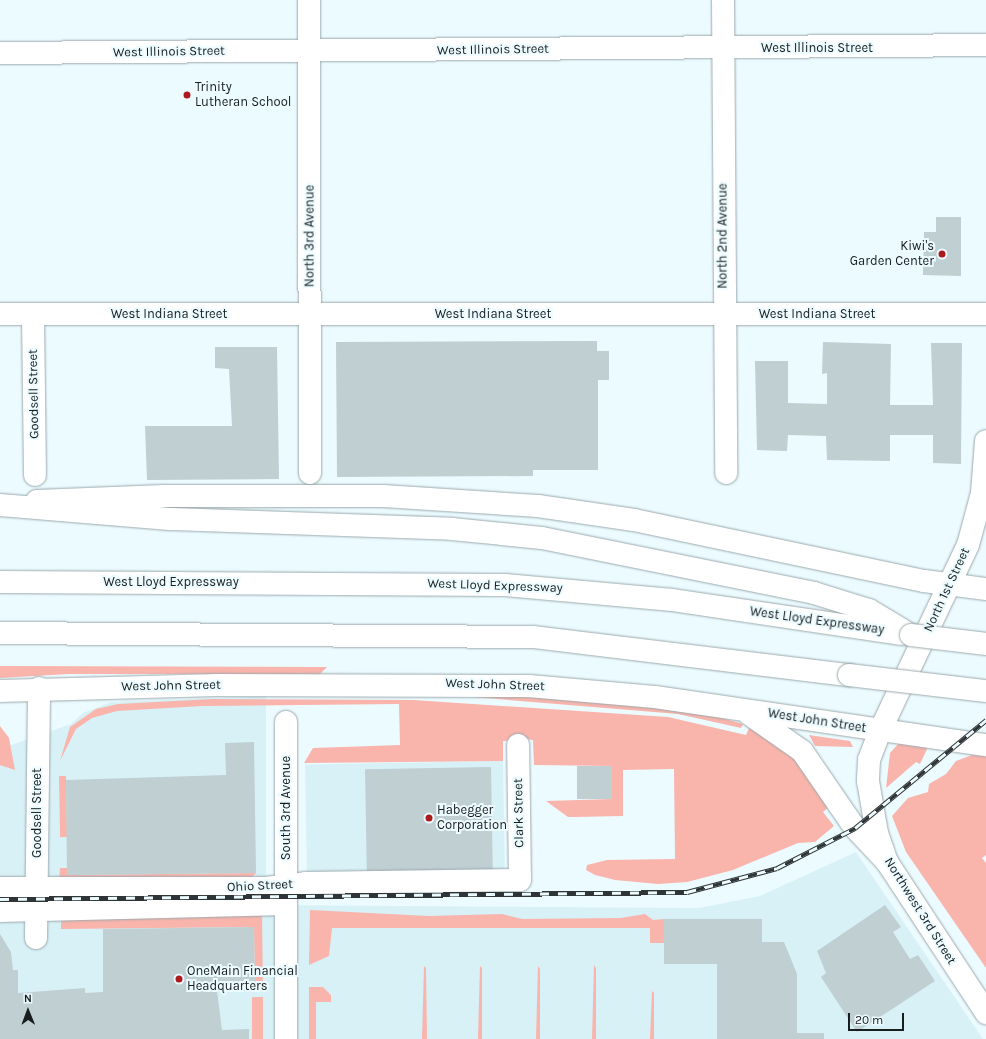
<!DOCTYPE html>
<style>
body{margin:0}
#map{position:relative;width:986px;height:1039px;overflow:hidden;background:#ecfbff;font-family:Karla,sans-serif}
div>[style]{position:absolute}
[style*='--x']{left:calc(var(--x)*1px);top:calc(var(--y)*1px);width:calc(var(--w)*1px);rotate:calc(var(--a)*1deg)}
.built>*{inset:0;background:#d8f1f7;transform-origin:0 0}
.green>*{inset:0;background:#f9b4ac;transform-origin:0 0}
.building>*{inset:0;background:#bfcfd2;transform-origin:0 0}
.roads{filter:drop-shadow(0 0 1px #9ba9ad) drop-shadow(0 0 1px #9ba9ad)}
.minor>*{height:22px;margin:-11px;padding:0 11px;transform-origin:11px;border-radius:11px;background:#fff}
.secondary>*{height:22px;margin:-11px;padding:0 11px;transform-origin:11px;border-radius:11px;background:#fff}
.primary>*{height:22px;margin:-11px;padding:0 11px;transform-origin:11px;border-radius:11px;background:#fff}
.motorway>*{height:22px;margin:-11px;padding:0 11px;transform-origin:11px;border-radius:11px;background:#fff}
.rail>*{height:4.5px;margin-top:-2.25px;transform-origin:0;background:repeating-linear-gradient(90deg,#ecfbff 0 9px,#2f3536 0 18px);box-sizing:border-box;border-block:1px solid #2f3536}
.bridges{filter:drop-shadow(0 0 1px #9ba9ad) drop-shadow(0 0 1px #9ba9ad)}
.motorway-bridge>*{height:22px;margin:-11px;padding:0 11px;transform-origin:11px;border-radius:11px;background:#fff}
.dots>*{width:11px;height:11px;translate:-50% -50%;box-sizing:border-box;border:2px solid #ecfbff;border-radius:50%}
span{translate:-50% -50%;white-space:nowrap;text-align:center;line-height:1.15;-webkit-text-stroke:4px #ecfbff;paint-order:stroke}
.street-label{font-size:13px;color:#181d1e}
.poi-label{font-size:13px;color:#181d1e}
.left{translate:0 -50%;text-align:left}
.right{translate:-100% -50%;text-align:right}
.north{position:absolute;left:8px;top:991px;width:40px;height:40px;-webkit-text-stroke:3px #ecfbff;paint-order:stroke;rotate:359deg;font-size:11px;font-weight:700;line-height:16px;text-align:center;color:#181d1e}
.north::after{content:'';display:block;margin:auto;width:14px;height:18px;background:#181d1e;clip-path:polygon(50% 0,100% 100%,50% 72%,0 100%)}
.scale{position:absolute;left:848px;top:1013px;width:56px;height:18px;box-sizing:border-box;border:2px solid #181d1e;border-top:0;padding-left:5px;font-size:12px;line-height:14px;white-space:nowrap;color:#181d1e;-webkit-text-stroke:3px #ecfbff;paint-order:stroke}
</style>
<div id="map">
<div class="built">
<i style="clip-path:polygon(266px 696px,266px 905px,699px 908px,760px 896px,856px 852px,983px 1039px,0 1039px,0 749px,71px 724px,83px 713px,111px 702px)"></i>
<i style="left:503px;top:761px;width:113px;height:198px;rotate:89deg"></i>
</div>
<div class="green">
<i style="clip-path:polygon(0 666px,327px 667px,320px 674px,68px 674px,0 678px)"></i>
<i style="clip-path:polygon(436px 694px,568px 699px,701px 712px,743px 724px,741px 728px,678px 714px)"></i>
<i style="clip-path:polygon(213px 699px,413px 700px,668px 717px,746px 735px,749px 728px,786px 748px,804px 768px,830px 806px,823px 812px,834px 826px,815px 842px,798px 843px,733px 870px,687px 882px,658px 884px,615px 880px,595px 875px,586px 870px,587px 865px,607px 860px,675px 859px,674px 769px,623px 770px,623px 816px,575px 817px,568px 817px,546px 801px,612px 799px,612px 766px,534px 765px,533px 740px,526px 739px,503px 741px,503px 761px,304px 763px,313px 748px,400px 745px,399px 704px,202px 706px,117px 711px,92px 718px,76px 729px,60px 761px,70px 727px,96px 709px,118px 704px)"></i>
<i style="clip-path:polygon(0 726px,9px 738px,15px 770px,0 765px)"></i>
<i style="clip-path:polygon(809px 735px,850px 741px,853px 747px,815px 746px)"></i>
<i style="clip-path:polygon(899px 743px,928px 747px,920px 764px,916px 762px,886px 788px,890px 753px)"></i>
<i style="clip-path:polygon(972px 755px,986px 756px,986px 855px,982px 858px,986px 863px,986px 968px,906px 852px,892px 816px,908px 798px,928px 792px,929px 784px,946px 774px,956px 761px)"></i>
<i style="left:66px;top:776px;width:61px;height:7px;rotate:89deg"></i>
<i style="clip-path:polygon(60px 868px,67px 868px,68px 875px,256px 873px,252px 877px,59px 880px)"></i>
<i style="clip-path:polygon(310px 910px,429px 916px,502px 914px,522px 919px,621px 918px,645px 914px,653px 920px,664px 919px,664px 943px,650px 943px,650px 928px,332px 928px,329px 956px,309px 965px)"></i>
<i style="clip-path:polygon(262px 912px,263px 990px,255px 991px,254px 927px,61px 929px,61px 913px)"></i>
<i style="clip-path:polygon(594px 965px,596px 968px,596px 1039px,592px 1039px)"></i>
<i style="clip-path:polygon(424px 966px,426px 968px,427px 1039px,422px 1039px)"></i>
<i style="clip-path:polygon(480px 966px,482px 968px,482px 1039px,478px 1039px)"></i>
<i style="clip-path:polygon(538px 966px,540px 969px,540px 1039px,536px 1039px)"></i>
<i style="clip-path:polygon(309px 987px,323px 987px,331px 995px,331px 1002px,316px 1002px,316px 1039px,309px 1039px)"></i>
<i style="clip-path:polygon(652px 991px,654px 993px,654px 1039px,650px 1039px)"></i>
<i style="left:252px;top:997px;width:11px;height:42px"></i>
</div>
<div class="building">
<i style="clip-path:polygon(936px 217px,961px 217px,961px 276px,923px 275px,924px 232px,936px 232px)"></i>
<i style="clip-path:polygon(597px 341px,597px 351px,609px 351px,609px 380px,598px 380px,598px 470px,533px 470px,533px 476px,337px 477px,336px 342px)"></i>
<i style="clip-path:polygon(823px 342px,891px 344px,890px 405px,933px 405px,931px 343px,962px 343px,961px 464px,933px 463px,933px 435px,890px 435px,890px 461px,827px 460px,826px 436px,788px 435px,787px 451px,757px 450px,755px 361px,788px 361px,788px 403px,827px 404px,827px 373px,822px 374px)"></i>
<i style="clip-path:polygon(215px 347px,277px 347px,279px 479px,147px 480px,145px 426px,232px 426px,229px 369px,215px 368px)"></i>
<i style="clip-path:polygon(254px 742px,256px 873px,67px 875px,66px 780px,226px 775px,225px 743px)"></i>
<i style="left:577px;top:766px;width:35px;height:33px"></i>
<i style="left:491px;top:767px;width:102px;height:126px;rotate:89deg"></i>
<i style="clip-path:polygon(885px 905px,901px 927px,893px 932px,910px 959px,918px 955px,935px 981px,857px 1032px,821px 977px,826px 973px,817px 951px)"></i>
<i style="clip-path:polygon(664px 919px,762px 919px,762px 942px,784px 942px,797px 974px,797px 1033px,824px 1033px,824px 1039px,717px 1039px,717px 964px,664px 964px)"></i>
<i style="clip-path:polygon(254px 927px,255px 991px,217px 991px,222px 1030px,249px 1029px,249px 1039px,0 1039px,0 934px,11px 952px,13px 970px,18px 970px,18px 993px,85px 988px,85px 993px,103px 992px,103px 929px)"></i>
</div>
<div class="roads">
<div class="minor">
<i style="--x:309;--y:0;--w:473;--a:89.9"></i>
<i style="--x:723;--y:0;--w:473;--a:89.6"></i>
<i style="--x:0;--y:53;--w:986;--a:-0.46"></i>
<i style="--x:0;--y:314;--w:986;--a:0"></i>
<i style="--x:33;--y:314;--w:161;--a:89.3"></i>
<i style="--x:286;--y:722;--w:317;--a:90"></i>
<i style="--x:0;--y:888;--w:266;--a:0"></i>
<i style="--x:266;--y:888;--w:40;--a:-7.1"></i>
<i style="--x:306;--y:883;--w:214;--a:-0.8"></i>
<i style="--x:520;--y:880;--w:135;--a:-90.8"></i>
<i style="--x:0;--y:911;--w:286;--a:-1.4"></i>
<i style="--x:36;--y:938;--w:250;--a:-89.3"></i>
</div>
<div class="secondary">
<i style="--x:880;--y:731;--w:31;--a:111"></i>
<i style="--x:869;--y:760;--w:21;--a:93"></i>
<i style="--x:868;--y:781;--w:53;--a:80.2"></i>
<i style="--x:877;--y:833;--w:31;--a:71"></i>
<i style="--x:887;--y:862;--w:181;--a:56.7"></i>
</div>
<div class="primary">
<i style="--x:37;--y:501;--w:127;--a:-2.3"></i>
<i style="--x:164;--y:496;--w:219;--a:0"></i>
<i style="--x:383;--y:496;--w:155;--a:3.7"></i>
<i style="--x:538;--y:506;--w:97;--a:8.3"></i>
<i style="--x:634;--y:520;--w:296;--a:11.9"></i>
<i style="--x:924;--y:581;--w:63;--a:7.4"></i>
<i style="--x:0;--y:691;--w:218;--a:-1.6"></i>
<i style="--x:218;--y:685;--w:311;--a:0.2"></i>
<i style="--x:529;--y:686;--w:126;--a:5"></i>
<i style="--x:655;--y:697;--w:334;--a:8.3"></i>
<i style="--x:749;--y:714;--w:65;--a:34.9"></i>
<i style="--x:802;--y:751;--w:93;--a:55.5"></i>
<i style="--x:855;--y:828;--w:47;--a:46.7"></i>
<i style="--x:880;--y:731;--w:206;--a:-64.7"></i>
<i style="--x:968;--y:545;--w:54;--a:-74.9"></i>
<i style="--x:982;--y:493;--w:52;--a:-85.6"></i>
</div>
<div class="motorway">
<i style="--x:0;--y:505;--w:173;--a:4.7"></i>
<i style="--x:172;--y:519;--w:280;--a:2"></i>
<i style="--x:452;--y:529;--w:90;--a:5.7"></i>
<i style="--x:542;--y:538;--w:278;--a:11.4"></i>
<i style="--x:814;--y:593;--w:58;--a:17.2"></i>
<i style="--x:869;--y:610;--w:49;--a:30.8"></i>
<i style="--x:0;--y:582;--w:505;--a:0.34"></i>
<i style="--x:505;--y:585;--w:168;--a:5.1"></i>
<i style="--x:672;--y:600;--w:232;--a:8.4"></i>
<i style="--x:0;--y:633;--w:533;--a:0.43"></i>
<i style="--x:533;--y:637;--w:318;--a:6.9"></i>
</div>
</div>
<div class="rail">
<i style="--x:0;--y:899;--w:687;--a:-0.58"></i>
<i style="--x:687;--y:892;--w:93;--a:-14.9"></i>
<i style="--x:777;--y:868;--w:88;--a:-27.1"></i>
<i style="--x:855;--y:828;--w:170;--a:-39.5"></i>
</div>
<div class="bridges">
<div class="motorway-bridge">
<i style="--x:911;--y:635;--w:76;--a:6.8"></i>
<i style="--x:849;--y:675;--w:138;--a:6.7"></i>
</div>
</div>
<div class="dots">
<i style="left:187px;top:95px;background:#ac1a1d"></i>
<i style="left:942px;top:254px;background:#ac1a1d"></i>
<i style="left:429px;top:818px;background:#ac1a1d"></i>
<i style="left:179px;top:979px;background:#ac1a1d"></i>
</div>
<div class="street-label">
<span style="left:817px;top:48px">West Illinois Street</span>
<span style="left:493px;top:50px;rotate:-1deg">West Illinois Street</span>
<span style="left:169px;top:52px;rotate:-1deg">West Illinois Street</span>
<span style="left:310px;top:236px;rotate:-90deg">North 3rd Avenue</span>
<span style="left:723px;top:236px;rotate:-90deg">North 2nd Avenue</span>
<span style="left:169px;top:314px">West Indiana Street</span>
<span style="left:493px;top:314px">West Indiana Street</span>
<span style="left:817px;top:314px">West Indiana Street</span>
<span style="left:34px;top:394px;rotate:-91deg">Goodsell Street</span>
<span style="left:171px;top:582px">West Lloyd Expressway</span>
<span style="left:495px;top:586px;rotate:2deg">West Lloyd Expressway</span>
<span style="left:947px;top:590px;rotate:-65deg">North 1st Street</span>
<span style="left:817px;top:621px;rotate:8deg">West Lloyd Expressway</span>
<span style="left:495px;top:685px;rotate:2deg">West John Street</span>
<span style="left:171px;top:686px;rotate:-1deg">West John Street</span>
<span style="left:817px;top:721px;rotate:9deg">West John Street</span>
<span style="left:286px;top:808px;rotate:-90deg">South 3rd Avenue</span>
<span style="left:37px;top:813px;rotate:-90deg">Goodsell Street</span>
<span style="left:519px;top:813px;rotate:-91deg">Clark Street</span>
<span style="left:260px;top:886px;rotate:-3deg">Ohio Street</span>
<span style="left:920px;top:911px;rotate:58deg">Northwest 3rd Street</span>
</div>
<div class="poi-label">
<span class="left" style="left:195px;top:95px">Trinity<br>Lutheran School</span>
<span class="right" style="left:934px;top:254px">Kiwi's<br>Garden Center</span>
<span class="left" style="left:437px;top:818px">Habegger<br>Corporation</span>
<span class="left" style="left:187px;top:979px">OneMain Financial<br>Headquarters</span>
</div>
<div class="north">N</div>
<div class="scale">20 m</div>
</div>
